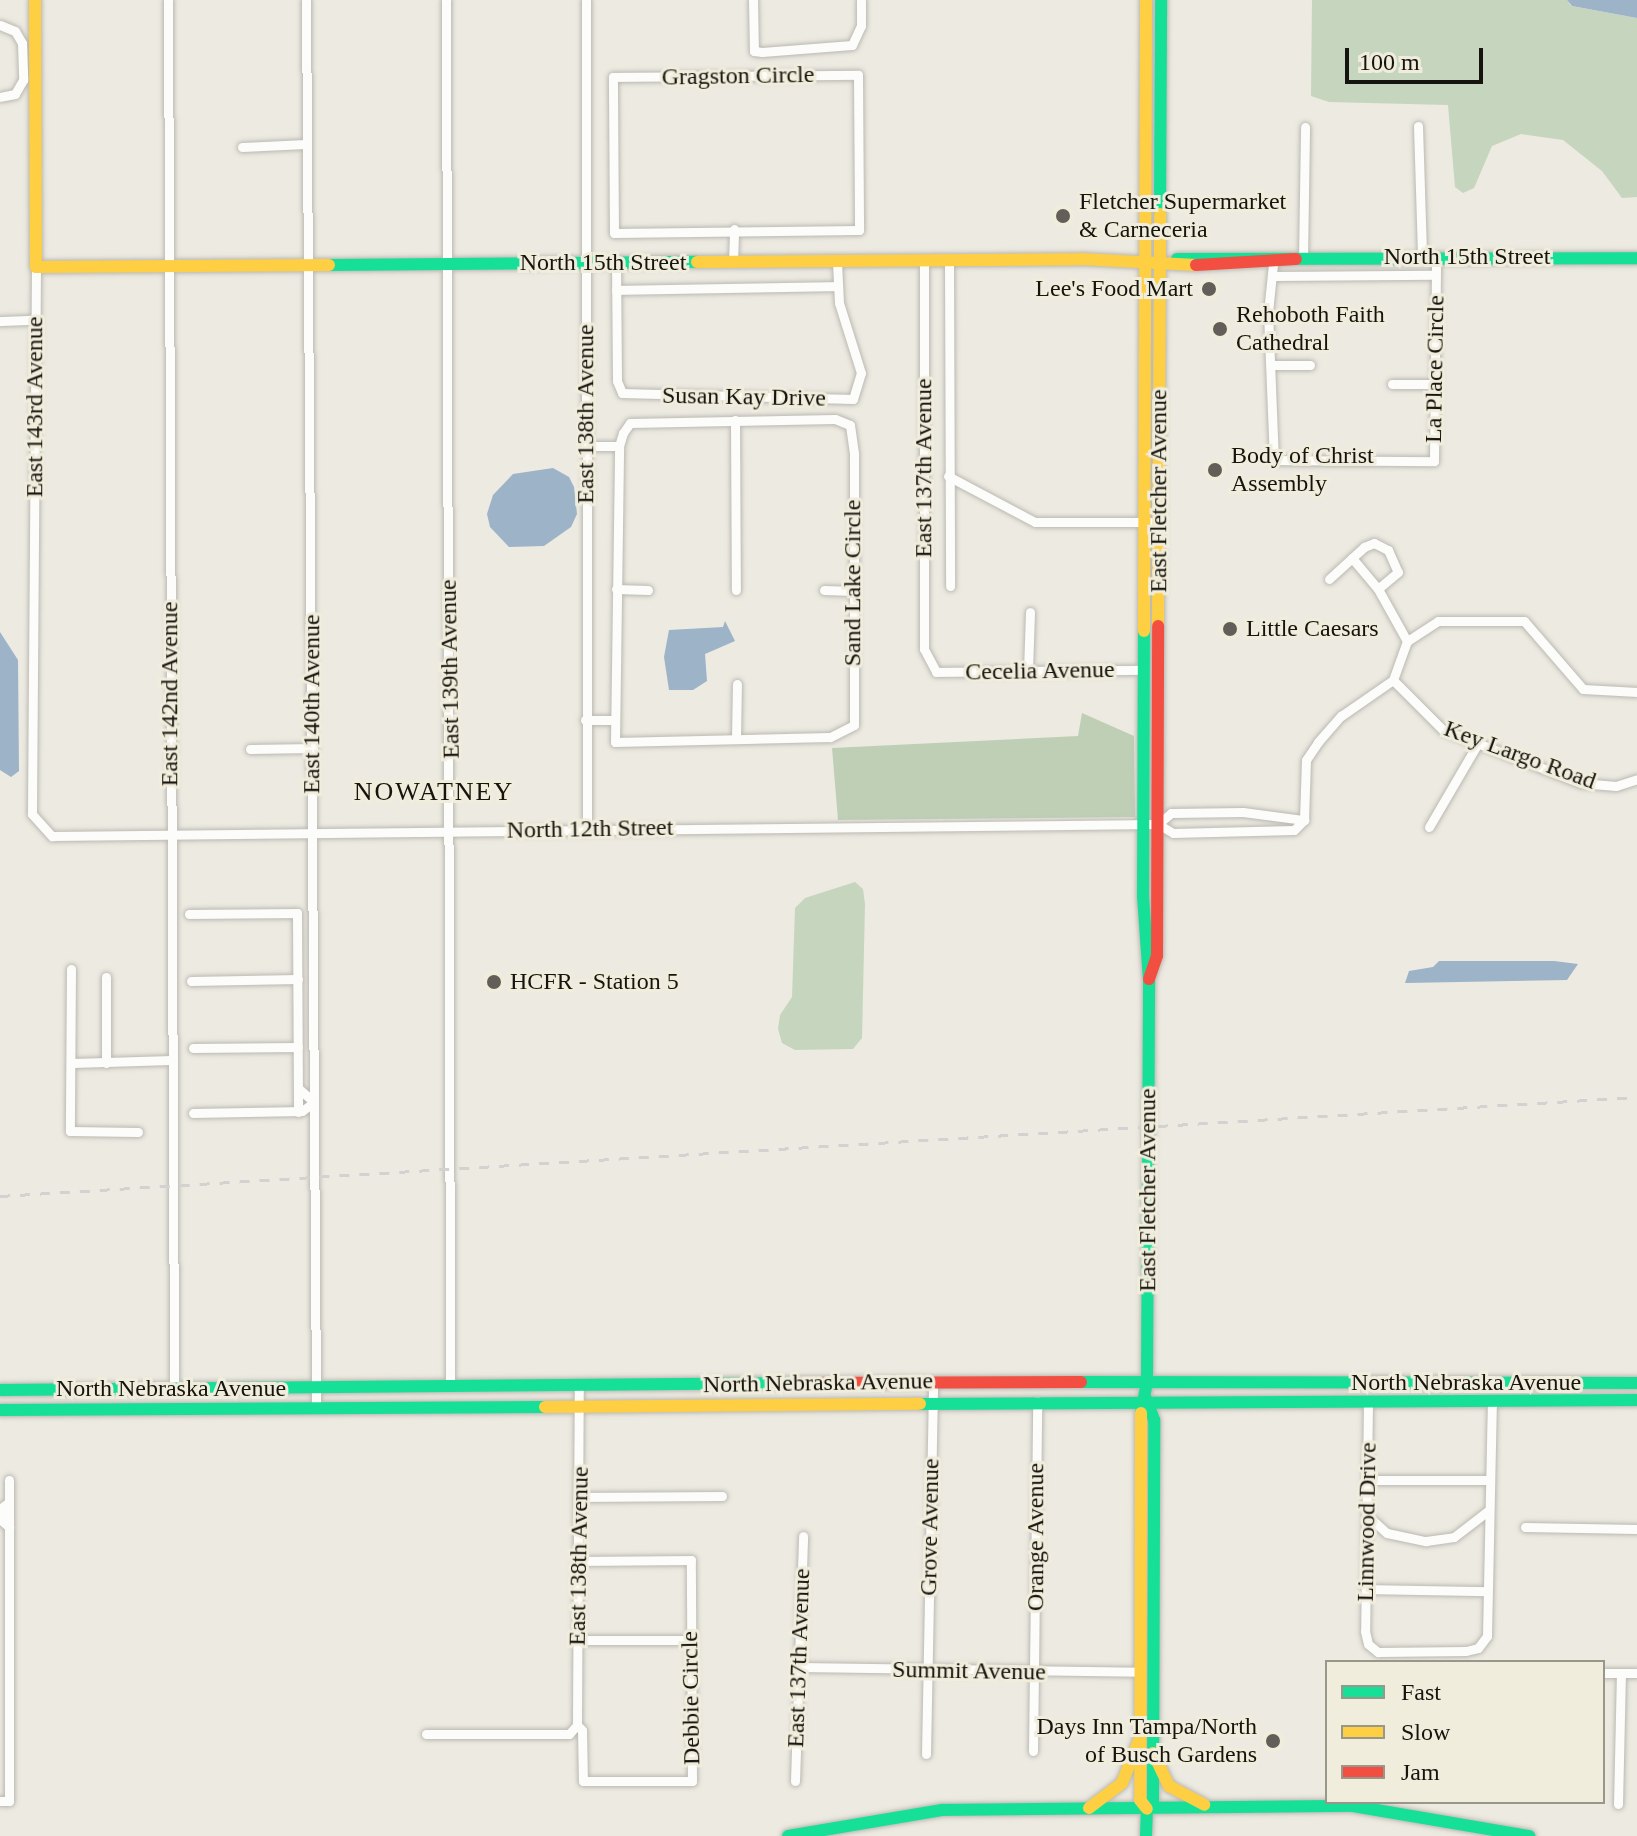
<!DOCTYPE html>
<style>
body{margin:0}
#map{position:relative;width:1637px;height:1836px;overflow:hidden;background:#eceae1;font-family:"Times New Roman",serif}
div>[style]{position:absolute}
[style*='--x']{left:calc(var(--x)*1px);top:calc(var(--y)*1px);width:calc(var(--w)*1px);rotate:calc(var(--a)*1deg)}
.green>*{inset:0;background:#c6d5bd}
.forest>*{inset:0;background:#bfcfb6}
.water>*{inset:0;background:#9cb3c8}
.roads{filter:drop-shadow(0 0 2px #bbb9b2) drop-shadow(0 0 2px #bbb9b2)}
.street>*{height:9px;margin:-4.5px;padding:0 4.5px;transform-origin:4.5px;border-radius:4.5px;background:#fcfcfa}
.fast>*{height:12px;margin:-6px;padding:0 6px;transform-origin:6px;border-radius:6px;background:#16e098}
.slow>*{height:12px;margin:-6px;padding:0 6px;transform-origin:6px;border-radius:6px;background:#ffcf43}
.jam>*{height:12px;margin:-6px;padding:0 6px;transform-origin:6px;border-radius:6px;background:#f24e42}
.rail>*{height:3px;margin-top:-1.5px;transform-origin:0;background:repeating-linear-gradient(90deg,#d3d2d0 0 10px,transparent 0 20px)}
.dots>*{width:22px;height:22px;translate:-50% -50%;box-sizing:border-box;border:4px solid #f1eddc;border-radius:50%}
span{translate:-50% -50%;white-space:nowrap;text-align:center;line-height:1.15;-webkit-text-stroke:6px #f1eddc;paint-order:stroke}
.street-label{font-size:24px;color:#16140e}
.poi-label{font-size:24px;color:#16140e}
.left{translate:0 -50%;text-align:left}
.right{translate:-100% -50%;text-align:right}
.neighbourhood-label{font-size:26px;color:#16140e;letter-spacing:2px}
.legend{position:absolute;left:1325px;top:1660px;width:280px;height:144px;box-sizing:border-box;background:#f1eddc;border:2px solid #99968a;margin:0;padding:10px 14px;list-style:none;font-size:24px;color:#16140e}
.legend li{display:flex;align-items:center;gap:16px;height:40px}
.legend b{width:40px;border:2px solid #99968a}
.scale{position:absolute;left:1345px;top:48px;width:138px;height:36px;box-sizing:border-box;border:4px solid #16140e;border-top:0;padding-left:10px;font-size:24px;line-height:28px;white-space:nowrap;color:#16140e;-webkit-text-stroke:6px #f1eddc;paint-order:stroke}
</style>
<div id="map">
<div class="green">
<i style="clip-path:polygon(1312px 0,1567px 0,1571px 6px,1637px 18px,1637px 197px,1622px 198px,1602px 171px,1563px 140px,1521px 134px,1492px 146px,1474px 188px,1463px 193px,1455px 187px,1448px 105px,1329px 102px,1311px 96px)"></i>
<i style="clip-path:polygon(855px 882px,863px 889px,865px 904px,862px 1038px,853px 1049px,795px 1050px,782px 1043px,778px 1029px,780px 1015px,792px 997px,795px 908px,805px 898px)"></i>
</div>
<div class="forest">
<i style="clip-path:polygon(1082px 713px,1134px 736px,1135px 817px,838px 820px,832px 748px,1078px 736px)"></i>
</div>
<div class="water">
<i style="clip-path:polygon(1567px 0,1637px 0,1637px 18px,1572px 6px)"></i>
<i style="clip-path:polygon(553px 468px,569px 477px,574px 487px,577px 514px,571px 527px,544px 546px,509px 547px,490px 527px,487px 514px,493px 495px,513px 474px)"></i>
<i style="clip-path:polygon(725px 621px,735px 641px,705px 654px,707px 681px,693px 690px,669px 690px,664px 657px,669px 630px,723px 627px)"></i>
<i style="clip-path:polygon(0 632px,18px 660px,19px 771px,11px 777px,0 770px)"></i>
<i style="clip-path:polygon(1439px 961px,1554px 961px,1578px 964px,1567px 980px,1405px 983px,1409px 971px,1433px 967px)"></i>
</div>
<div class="roads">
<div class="street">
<i style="--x:168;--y:0;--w:1389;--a:89.75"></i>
<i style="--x:306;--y:0;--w:1408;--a:89.59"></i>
<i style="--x:446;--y:0;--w:1387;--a:89.83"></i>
<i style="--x:586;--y:0;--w:829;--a:89.93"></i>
<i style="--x:753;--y:0;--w:51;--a:88.9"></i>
<i style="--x:754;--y:51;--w:8;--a:7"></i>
<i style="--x:762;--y:52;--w:90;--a:-4.4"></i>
<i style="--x:852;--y:45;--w:21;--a:-65"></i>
<i style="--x:861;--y:26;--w:26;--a:-90"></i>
<i style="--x:0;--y:25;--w:16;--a:22"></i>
<i style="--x:15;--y:31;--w:14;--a:60"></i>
<i style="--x:22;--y:43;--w:37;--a:88"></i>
<i style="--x:23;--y:80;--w:16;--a:120"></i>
<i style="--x:15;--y:94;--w:15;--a:169"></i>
<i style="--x:858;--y:75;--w:155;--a:89.6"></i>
<i style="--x:859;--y:230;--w:245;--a:179.3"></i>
<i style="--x:614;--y:233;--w:156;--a:-90.4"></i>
<i style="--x:613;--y:77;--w:245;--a:-0.5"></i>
<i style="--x:1418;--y:126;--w:130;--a:88.2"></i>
<i style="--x:242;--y:147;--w:64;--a:-2.7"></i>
<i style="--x:1303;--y:259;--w:132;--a:-89.1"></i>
<i style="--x:924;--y:261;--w:388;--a:90"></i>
<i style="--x:924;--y:649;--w:26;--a:62"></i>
<i style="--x:936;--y:672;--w:208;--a:-0.6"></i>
<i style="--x:949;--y:261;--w:325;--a:89.8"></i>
<i style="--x:733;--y:262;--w:33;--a:-88"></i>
<i style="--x:616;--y:263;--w:118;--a:89.5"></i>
<i style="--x:617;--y:381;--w:13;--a:67"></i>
<i style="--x:622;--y:393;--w:231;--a:1.5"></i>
<i style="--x:853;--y:399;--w:27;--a:-73"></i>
<i style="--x:861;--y:373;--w:73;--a:-107.4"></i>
<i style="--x:839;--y:303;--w:41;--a:-92.8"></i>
<i style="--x:1273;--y:264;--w:48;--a:95.9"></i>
<i style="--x:1268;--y:312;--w:148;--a:87.7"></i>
<i style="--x:1274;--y:460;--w:160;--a:0.4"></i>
<i style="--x:1434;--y:461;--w:205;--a:-89.4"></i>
<i style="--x:36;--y:267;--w:547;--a:90.42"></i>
<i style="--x:32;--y:814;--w:30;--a:48"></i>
<i style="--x:52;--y:836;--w:1106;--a:-0.62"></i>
<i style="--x:1273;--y:276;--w:162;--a:-0.4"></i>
<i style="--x:616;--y:290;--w:222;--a:-1"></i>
<i style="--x:0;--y:321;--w:36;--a:-2"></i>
<i style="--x:1273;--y:365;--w:37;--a:0"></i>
<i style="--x:1392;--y:384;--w:42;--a:0"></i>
<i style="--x:835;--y:419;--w:16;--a:22"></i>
<i style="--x:850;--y:425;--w:30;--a:82"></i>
<i style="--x:854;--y:455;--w:270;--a:90"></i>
<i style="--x:854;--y:725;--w:27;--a:153"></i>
<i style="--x:830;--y:737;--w:215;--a:178.7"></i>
<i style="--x:615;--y:742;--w:296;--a:-89.2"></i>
<i style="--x:619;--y:446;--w:14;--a:-73"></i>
<i style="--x:623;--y:433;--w:12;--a:-55"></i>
<i style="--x:630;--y:423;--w:205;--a:-1.1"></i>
<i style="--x:735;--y:420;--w:170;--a:89.7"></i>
<i style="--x:586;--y:446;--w:33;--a:0"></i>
<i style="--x:948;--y:476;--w:98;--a:27.9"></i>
<i style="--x:1035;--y:522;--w:115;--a:0"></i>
<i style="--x:1352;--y:558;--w:40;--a:50"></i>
<i style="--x:1329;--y:579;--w:47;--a:-42.4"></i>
<i style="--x:1364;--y:547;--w:11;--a:-22"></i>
<i style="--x:1374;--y:543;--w:16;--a:27"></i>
<i style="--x:1388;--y:550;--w:24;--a:66"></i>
<i style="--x:1398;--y:572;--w:26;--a:140"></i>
<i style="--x:1378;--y:589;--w:60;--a:60.9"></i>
<i style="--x:616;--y:589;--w:32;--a:2"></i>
<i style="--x:824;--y:590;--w:29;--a:2"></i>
<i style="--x:1028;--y:670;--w:58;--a:-88"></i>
<i style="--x:1637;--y:692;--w:54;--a:-176.8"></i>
<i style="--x:1583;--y:689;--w:90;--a:-130.9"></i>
<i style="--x:1524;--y:621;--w:86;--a:180"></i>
<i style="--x:1438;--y:621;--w:37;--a:147"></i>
<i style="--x:1407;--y:641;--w:41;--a:109.7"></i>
<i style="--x:1393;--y:680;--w:71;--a:45"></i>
<i style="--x:1443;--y:730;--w:148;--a:21"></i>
<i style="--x:1581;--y:783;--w:35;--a:5"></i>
<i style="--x:1616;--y:786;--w:22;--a:-18"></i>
<i style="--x:585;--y:720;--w:30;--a:0"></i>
<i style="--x:736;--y:739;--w:55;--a:-89"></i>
<i style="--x:250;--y:749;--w:63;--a:-0.9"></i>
<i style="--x:1158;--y:824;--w:17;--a:31"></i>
<i style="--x:1173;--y:833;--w:121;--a:-1.4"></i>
<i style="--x:1294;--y:830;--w:14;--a:-45"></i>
<i style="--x:1304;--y:820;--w:60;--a:-88.1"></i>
<i style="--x:1306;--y:760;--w:22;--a:-56"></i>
<i style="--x:1318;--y:742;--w:35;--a:-49"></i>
<i style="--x:1341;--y:716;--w:63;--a:-34.7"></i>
<i style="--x:1158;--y:824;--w:17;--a:-40"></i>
<i style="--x:1171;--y:813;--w:72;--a:-0.8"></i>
<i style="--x:1243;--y:812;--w:62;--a:7.5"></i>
<i style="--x:1429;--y:827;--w:97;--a:-59.7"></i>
<i style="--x:189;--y:914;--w:108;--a:-0.5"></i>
<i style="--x:297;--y:913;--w:199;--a:89.7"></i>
<i style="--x:71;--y:969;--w:162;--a:90.4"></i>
<i style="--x:70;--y:1131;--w:68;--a:0.8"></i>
<i style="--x:106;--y:977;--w:86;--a:90"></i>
<i style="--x:191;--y:981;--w:107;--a:-1.1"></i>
<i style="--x:193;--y:1048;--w:105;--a:-0.5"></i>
<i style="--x:72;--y:1063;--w:100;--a:-1.7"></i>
<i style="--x:193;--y:1113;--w:109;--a:-1.1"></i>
<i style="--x:302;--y:1111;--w:15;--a:-37"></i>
<i style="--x:314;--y:1102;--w:21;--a:-139"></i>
<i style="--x:1368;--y:1400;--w:231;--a:90.7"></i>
<i style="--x:1365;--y:1631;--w:13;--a:77"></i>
<i style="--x:1368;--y:1644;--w:13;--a:39"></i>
<i style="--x:1378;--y:1652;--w:88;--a:-0.7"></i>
<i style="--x:1466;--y:1651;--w:12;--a:-14"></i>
<i style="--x:1478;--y:1648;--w:15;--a:-53"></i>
<i style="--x:1487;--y:1636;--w:236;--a:-88.8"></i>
<i style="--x:1368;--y:1480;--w:121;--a:0"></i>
<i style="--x:581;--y:1497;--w:141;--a:-0.4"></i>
<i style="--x:9;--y:1502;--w:10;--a:143"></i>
<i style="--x:1;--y:1508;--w:12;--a:90"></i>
<i style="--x:1;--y:1520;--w:11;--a:41"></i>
<i style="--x:1369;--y:1517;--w:24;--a:42"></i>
<i style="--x:1387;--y:1533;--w:40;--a:12"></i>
<i style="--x:1426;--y:1541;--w:28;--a:-8"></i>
<i style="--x:1454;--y:1537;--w:44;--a:-37.6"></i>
<i style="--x:1525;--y:1527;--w:112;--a:1"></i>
<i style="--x:1367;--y:1589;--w:118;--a:1"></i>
<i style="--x:578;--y:1640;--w:112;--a:0"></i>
<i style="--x:799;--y:1667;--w:341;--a:0.8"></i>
<i style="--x:1603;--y:1673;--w:34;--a:0"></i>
<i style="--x:577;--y:1725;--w:7;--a:45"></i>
<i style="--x:582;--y:1730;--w:51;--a:88.9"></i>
<i style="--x:583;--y:1781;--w:109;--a:0"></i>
<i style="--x:692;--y:1781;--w:221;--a:-90.3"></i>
<i style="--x:691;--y:1560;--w:111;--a:179.5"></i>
<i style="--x:577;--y:1725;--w:339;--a:-89.7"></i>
<i style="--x:426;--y:1734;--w:143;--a:0"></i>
<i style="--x:569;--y:1734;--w:12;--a:-48"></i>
<i style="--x:1033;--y:1751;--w:350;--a:-89.3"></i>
<i style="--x:926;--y:1754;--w:372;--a:-88.9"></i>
<i style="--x:795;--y:1781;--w:245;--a:-88.1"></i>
<i style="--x:0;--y:1801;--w:9;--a:0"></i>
<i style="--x:9;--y:1801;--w:321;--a:-90"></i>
<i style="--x:1618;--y:1804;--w:130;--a:-88.7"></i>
</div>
<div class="fast">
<i style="--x:1160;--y:214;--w:214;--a:-89.7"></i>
<i style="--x:1177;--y:259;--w:460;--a:-0.1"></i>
<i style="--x:329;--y:265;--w:368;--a:-0.5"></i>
<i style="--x:1081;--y:1382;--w:556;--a:0.1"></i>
<i style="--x:0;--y:1390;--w:799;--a:-0.5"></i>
<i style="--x:920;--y:1404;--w:717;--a:-0.32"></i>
<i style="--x:0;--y:1410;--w:545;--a:-0.32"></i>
<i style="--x:1141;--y:1413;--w:32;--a:-79"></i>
<i style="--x:1147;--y:1382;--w:402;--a:-89.7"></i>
<i style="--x:1149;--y:980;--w:84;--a:-94.1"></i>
<i style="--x:1143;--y:896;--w:265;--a:-89.8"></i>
<i style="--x:788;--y:1836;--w:156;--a:-9.6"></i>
<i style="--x:942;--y:1810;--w:411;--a:-0.6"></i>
<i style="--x:1353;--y:1806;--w:179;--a:9.7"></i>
<i style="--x:1146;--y:1836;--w:27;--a:-88"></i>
<i style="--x:1147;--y:1809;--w:11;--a:-56"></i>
<i style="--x:1153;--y:1800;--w:380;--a:-89.8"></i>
<i style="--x:1154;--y:1420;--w:21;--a:-109"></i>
</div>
<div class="slow">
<i style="--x:35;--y:0;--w:267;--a:89.8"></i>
<i style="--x:36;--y:267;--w:293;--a:-0.4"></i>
<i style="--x:697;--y:262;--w:384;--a:-0.4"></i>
<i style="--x:1081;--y:259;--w:115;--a:3"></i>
<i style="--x:1158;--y:626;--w:412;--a:-89.7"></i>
<i style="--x:1144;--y:631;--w:631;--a:-89.82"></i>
<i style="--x:545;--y:1407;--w:375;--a:-0.5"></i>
<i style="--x:1141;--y:1413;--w:387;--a:90.1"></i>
<i style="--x:1140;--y:1800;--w:11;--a:52"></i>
<i style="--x:1153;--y:1753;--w:37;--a:64"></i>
<i style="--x:1169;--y:1786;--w:40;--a:28"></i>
<i style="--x:1089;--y:1808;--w:41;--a:-37.1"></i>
<i style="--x:1122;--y:1783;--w:48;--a:-68.2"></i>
</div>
<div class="jam">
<i style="--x:1196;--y:265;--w:100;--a:-3.4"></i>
<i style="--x:1149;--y:979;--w:24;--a:-71"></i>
<i style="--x:1157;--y:956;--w:330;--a:-89.8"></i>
<i style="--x:799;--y:1383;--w:282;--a:-0.2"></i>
</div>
</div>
<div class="rail">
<i style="--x:0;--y:1196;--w:1640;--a:-3.46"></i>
</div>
<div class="dots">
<i style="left:1063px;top:216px;background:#615f58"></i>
<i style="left:1209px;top:289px;background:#615f58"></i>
<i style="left:1220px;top:329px;background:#615f58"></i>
<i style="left:1215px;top:470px;background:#615f58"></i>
<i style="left:1230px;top:629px;background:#615f58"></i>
<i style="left:494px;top:982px;background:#615f58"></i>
<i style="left:1273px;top:1741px;background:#615f58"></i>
</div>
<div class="street-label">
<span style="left:738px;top:76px;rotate:-1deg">Gragston Circle</span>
<span style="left:1467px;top:257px">North 15th Street</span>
<span style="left:603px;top:263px">North 15th Street</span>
<span style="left:1435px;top:369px;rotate:-89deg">La Place Circle</span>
<span style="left:744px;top:397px;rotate:1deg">Susan Kay Drive</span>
<span style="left:35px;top:407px;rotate:-90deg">East 143rd Avenue</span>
<span style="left:586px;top:414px;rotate:-90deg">East 138th Avenue</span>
<span style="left:924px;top:468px;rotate:-90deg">East 137th Avenue</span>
<span style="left:1159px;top:491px;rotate:-90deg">East Fletcher Avenue</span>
<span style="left:853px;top:583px;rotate:-90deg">Sand Lake Circle</span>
<span style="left:450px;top:669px;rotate:-91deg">East 139th Avenue</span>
<span style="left:1040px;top:671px;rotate:-1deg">Cecelia Avenue</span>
<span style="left:170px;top:694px;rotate:-90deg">East 142nd Avenue</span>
<span style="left:312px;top:704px;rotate:-90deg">East 140th Avenue</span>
<span style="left:1520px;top:755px;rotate:20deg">Key Largo Road</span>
<span style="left:590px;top:829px;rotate:-1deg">North 12th Street</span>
<span style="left:1148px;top:1190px;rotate:-90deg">East Fletcher Avenue</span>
<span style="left:818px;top:1383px;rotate:-1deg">North Nebraska Avenue</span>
<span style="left:1466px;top:1383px">North Nebraska Avenue</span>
<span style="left:171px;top:1389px">North Nebraska Avenue</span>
<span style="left:1367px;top:1522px;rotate:-89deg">Linnwood Drive</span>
<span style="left:930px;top:1527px;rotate:-89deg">Grove Avenue</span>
<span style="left:1036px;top:1537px;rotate:-90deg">Orange Avenue</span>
<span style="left:579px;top:1556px;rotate:-89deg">East 138th Avenue</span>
<span style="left:799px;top:1658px;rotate:-88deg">East 137th Avenue</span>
<span style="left:969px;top:1671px;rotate:1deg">Summit Avenue</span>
<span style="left:691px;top:1698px;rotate:-91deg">Debbie Circle</span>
</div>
<div class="poi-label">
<span class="left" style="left:1079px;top:216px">Fletcher Supermarket<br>&amp; Carneceria</span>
<span class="right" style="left:1193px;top:289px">Lee's Food Mart</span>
<span class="left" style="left:1236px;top:329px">Rehoboth Faith<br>Cathedral</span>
<span class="left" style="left:1231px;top:470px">Body of Christ<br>Assembly</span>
<span class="left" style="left:1246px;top:629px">Little Caesars</span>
<span class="left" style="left:510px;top:982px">HCFR - Station 5</span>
<span class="right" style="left:1257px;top:1741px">Days Inn Tampa/North<br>of Busch Gardens</span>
</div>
<div class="neighbourhood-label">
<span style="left:434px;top:792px">NOWATNEY</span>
</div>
<ul class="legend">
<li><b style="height:10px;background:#16e098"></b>Fast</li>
<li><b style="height:10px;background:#ffcf43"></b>Slow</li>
<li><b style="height:10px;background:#f24e42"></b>Jam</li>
</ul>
<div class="scale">100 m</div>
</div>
